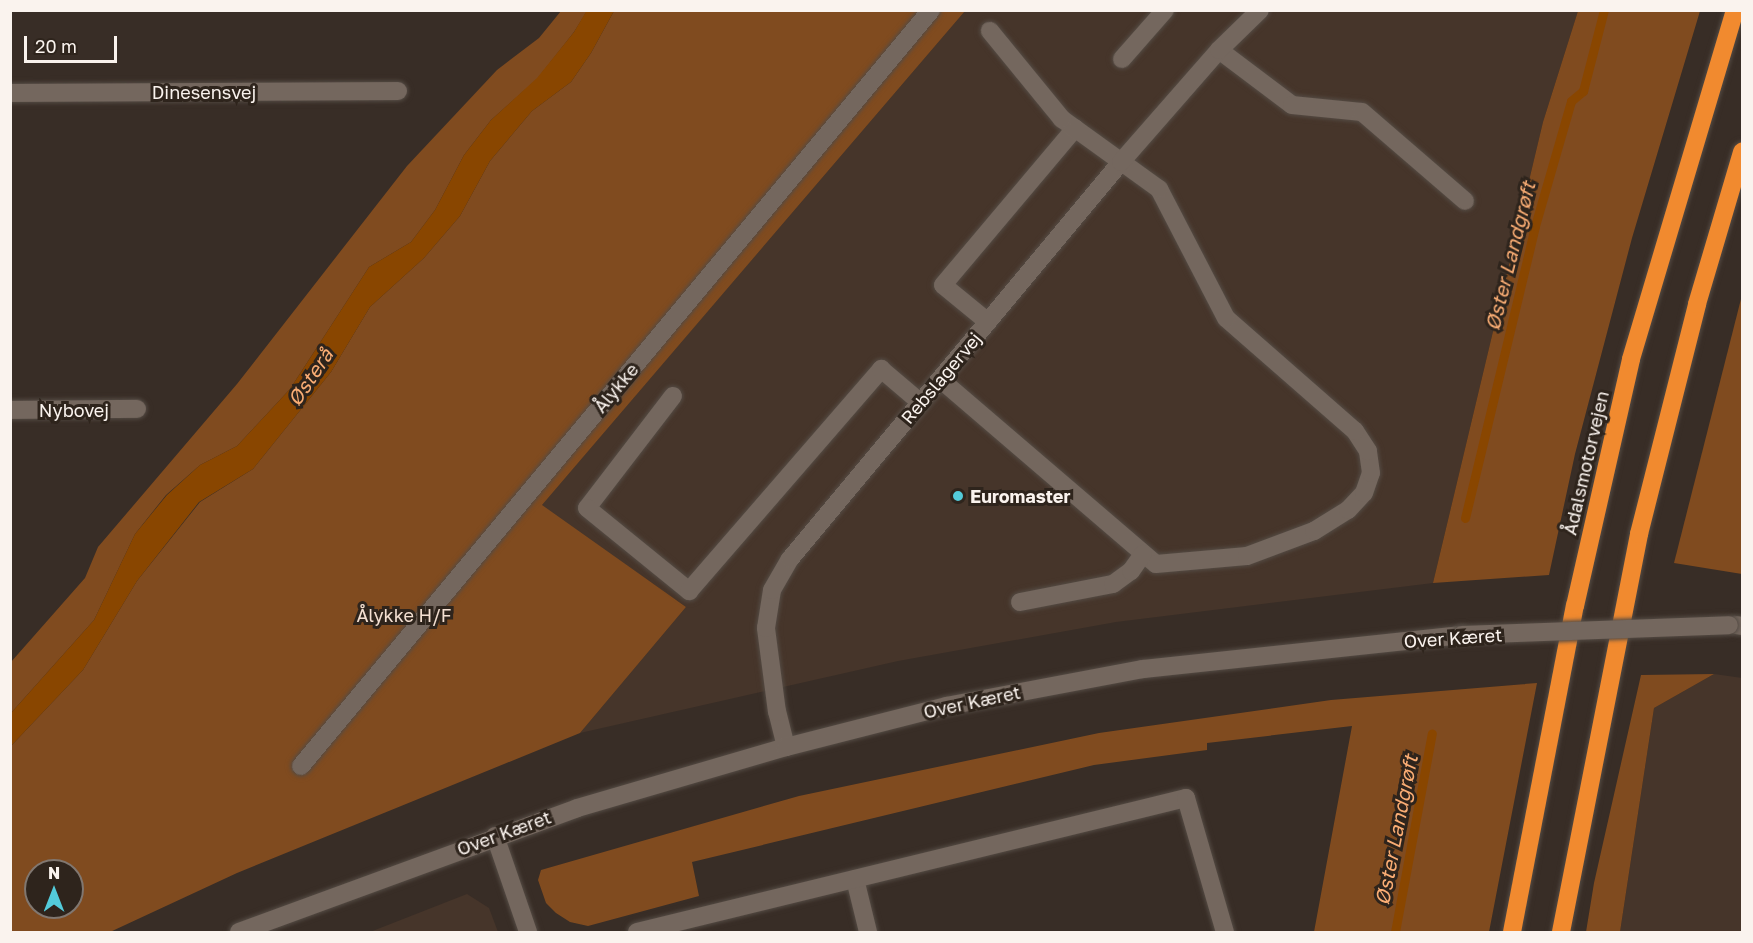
<!DOCTYPE html>
<meta charset="utf-8">
<style>
body{margin:0}
#map{position:relative;width:1753px;height:943px;overflow:hidden;background:#382d26;font-family:"Golos Text",sans-serif}
div>[style]{position:absolute}
[style*='--x']{left:calc(var(--x)*1px);top:calc(var(--y)*1px);width:calc(var(--w)*1px);rotate:calc(var(--a)*1deg)}
.built>*{inset:0;background:#46352a}
.green>*{inset:0;background:#804b1f}
.water>*{inset:0;background:#894600}
.stream>*{height:9px;margin:-4.5px;padding:0 4.5px;transform-origin:4.5px;border-radius:4.5px;background:#894600}
.roads{filter:drop-shadow(0 0 2px #544b44) drop-shadow(0 0 2px #544b44)}
.service>*{height:18px;margin:-9px;padding:0 9px;transform-origin:9px;border-radius:9px;background:#74675e}
.minor>*{height:18px;margin:-9px;padding:0 9px;transform-origin:9px;border-radius:9px;background:#74675e}
.secondary>*{height:18px;margin:-9px;padding:0 9px;transform-origin:9px;border-radius:9px;background:#74675e}
.motorway>*{height:18px;margin:-9px;padding:0 9px;transform-origin:9px;border-radius:9px;background:#f18a2f}
.bridges{filter:drop-shadow(0 0 2px #544b44) drop-shadow(0 0 2px #544b44)}
.secondary-bridge>*{height:18px;margin:-9px;padding:0 9px;transform-origin:9px;border-radius:9px;background:#74675e}
.dots>*{width:16px;height:16px;translate:-50% -50%;box-sizing:border-box;border:3px solid #2e241c;border-radius:50%}
span{translate:-50% -50%;white-space:nowrap;text-align:center;line-height:1.15;-webkit-text-stroke:6px #2e241c;paint-order:stroke}
.street-label{font-size:18px;color:#faf3ee}
.poi-label{font-size:18px;color:#faf3ee;font-weight:700}
.left{translate:0 -50%;text-align:left}
.park-label{font-size:18px;color:#f4e0d2}
.water-label{font-size:20px;color:#faad74;font-style:italic}
.frame{position:absolute;inset:0;border:12px solid #faf3ee;pointer-events:none}
.north{position:absolute;left:24px;top:859px;width:60px;height:60px;box-sizing:border-box;background:#2e241c;border:2px solid #807770;border-radius:50%;rotate:0deg;font-size:16px;font-weight:700;line-height:24px;text-align:center;color:#faf3ee}
.north::after{content:'';display:block;margin:auto;width:21px;height:27px;background:#53cbda;clip-path:polygon(50% 0,100% 100%,50% 72%,0 100%)}
.scale{position:absolute;left:24px;top:36px;width:93px;height:27px;box-sizing:border-box;border:3px solid #faf3ee;border-top:0;padding-left:8px;font-size:18px;line-height:21px;white-space:nowrap;color:#faf3ee;-webkit-text-stroke:4px #2e241c;paint-order:stroke}
</style>
<div id="map">
<div class="built">
<i style="clip-path:polygon(965px 11px,1578px 11px,1543px 122px,1433px 583px,1116px 622px,898px 661px,580px 733px,686px 607px,541px 506px)"></i>
<i style="clip-path:polygon(1714px 674px,1742px 678px,1742px 932px,1620px 932px,1654px 708px)"></i>
<i style="clip-path:polygon(467px 894px,489px 908px,498px 932px,370px 932px)"></i>
</div>
<div class="green">
<i style="clip-path:polygon(561px 11px,587px 11px,574px 32px,537px 79px,491px 120px,464px 155px,435px 210px,411px 242px,369px 267px,290px 389px,237px 446px,200px 465px,166px 495px,135px 534px,94px 620px,11px 713px,11px 662px,85px 578px,98px 547px,237px 384px,407px 166px,497px 70px,539px 38px)"></i>
<i style="clip-path:polygon(evenodd,614px 11px,965px 11px,542px 505px,686px 607px,580px 733px,237px 873px,110px 932px,11px 932px,11px 746px,83px 670px,137px 581px,200px 502px,253px 469px,331px 372px,370px 307px,424px 258px,460px 216px,490px 161px,532px 111px,571px 82px,591px 53px,614px 11px,36px 871px,72px 871px,72px 907px,36px 907px,36px 871px)"></i>
<i style="clip-path:polygon(1578px 11px,1700px 11px,1632px 238px,1575px 454px,1549px 575px,1433px 583px,1543px 122px)"></i>
<i style="clip-path:polygon(1742px 295px,1742px 574px,1674px 563px)"></i>
<i style="clip-path:polygon(1714px 674px,1654px 708px,1620px 932px,1586px 932px,1594px 883px,1641px 675px)"></i>
<i style="clip-path:polygon(1537px 683px,1489px 932px,1314px 932px,1352px 726px,1207px 743px,1207px 750px,1094px 765px,692px 862px,699px 896px,588px 926px,570px 922px,556px 913px,546px 903px,538px 880px,541px 870px,799px 796px,1099px 733px,1331px 700px)"></i>
</div>
<div class="water">
<i style="clip-path:polygon(587px 10px,614px 11px,591px 53px,571px 82px,532px 111px,490px 161px,460px 216px,424px 258px,370px 307px,331px 372px,253px 469px,199px 502px,137px 581px,83px 670px,11px 746px,11px 713px,94px 620px,135px 534px,167px 495px,200px 465px,237px 446px,290px 389px,369px 267px,411px 242px,435px 210px,464px 155px,491px 120px,537px 78px,574px 32px)"></i>
</div>
<div class="stream">
<i style="--x:1465;--y:518;--w:300;--a:-76.5"></i>
<i style="--x:1535;--y:226;--w:130;--a:-73.9"></i>
<i style="--x:1571;--y:101;--w:16;--a:-40"></i>
<i style="--x:1583;--y:91;--w:84;--a:-75.5"></i>
<i style="--x:1395;--y:932;--w:202;--a:-79.5"></i>
</div>
<div class="roads">
<div class="service">
<i style="--x:1219;--y:50;--w:91;--a:37"></i>
<i style="--x:1292;--y:105;--w:70;--a:5.7"></i>
<i style="--x:1362;--y:112;--w:136;--a:40.8"></i>
<i style="--x:1122;--y:59;--w:65;--a:-48.7"></i>
<i style="--x:988;--y:322;--w:58;--a:-140.6"></i>
<i style="--x:943;--y:285;--w:205;--a:-49.9"></i>
<i style="--x:940;--y:379;--w:284;--a:40.6"></i>
<i style="--x:1156;--y:564;--w:91;--a:-5"></i>
<i style="--x:1247;--y:556;--w:72;--a:-20.5"></i>
<i style="--x:1314;--y:531;--w:40;--a:-32"></i>
<i style="--x:1348;--y:510;--w:23;--a:-47"></i>
<i style="--x:1364;--y:493;--w:21;--a:-71"></i>
<i style="--x:1371;--y:473;--w:22;--a:-98"></i>
<i style="--x:1368;--y:451;--w:24;--a:-123"></i>
<i style="--x:1355;--y:431;--w:171;--a:-138.8"></i>
<i style="--x:1226;--y:318;--w:145;--a:-117.4"></i>
<i style="--x:1159;--y:189;--w:120;--a:-144.2"></i>
<i style="--x:1062;--y:119;--w:114;--a:-129.3"></i>
<i style="--x:673;--y:396;--w:141;--a:127.5"></i>
<i style="--x:587;--y:508;--w:132;--a:39.1"></i>
<i style="--x:689;--y:591;--w:294;--a:-49.1"></i>
<i style="--x:881;--y:369;--w:52;--a:40.4"></i>
<i style="--x:1020;--y:602;--w:95;--a:-11"></i>
<i style="--x:1113;--y:584;--w:22;--a:-36"></i>
<i style="--x:1131;--y:571;--w:21;--a:-55"></i>
<i style="--x:786;--y:747;--w:36;--a:-104"></i>
<i style="--x:777;--y:712;--w:85;--a:-97.5"></i>
<i style="--x:766;--y:628;--w:38;--a:-81"></i>
<i style="--x:772;--y:590;--w:36;--a:-60"></i>
<i style="--x:790;--y:559;--w:517;--a:-50.18"></i>
<i style="--x:1121;--y:162;--w:149;--a:-48.8"></i>
<i style="--x:1219;--y:50;--w:57;--a:-44.3"></i>
<i style="--x:855;--y:879;--w:55;--a:76.2"></i>
<i style="--x:637;--y:932;--w:565;--a:-13.72"></i>
<i style="--x:1186;--y:798;--w:140;--a:73.8"></i>
</div>
<div class="minor">
<i style="--x:10;--y:93;--w:388;--a:-0.3"></i>
<i style="--x:10;--y:410;--w:127;--a:-0.5"></i>
<i style="--x:301;--y:766;--w:984;--a:-50.19"></i>
<i style="--x:495;--y:836;--w:102;--a:71"></i>
</div>
<div class="secondary">
<i style="--x:1736;--y:625;--w:6;--a:9"></i>
<i style="--x:239;--y:932;--w:360;--a:-20.1"></i>
<i style="--x:577;--y:808;--w:218;--a:-16.3"></i>
<i style="--x:786;--y:747;--w:166;--a:-14.3"></i>
<i style="--x:947;--y:706;--w:199;--a:-10.7"></i>
<i style="--x:1143;--y:669;--w:321;--a:-6.1"></i>
</div>
<div class="motorway">
<i style="--x:1512;--y:932;--w:332;--a:-79.1"></i>
<i style="--x:1575;--y:606;--w:253;--a:-77.2"></i>
<i style="--x:1631;--y:359;--w:364;--a:-73.4"></i>
<i style="--x:1561;--y:932;--w:406;--a:-78.9"></i>
<i style="--x:1639;--y:534;--w:237;--a:-75.8"></i>
<i style="--x:1697;--y:304;--w:159;--a:-73.5"></i>
</div>
</div>
<div class="bridges">
<div class="secondary-bridge">
<i style="--x:1462;--y:635;--w:267;--a:-2.1"></i>
</div>
</div>
<div class="dots">
<i style="left:958px;top:496px;background:#53cbda"></i>
</div>
<div class="street-label">
<span style="left:204px;top:92px">Dinesensvej</span>
<span style="left:941px;top:378px;rotate:-50deg">Rebslagervej</span>
<span style="left:616px;top:388px;rotate:-50deg">Ålykke</span>
<span style="left:74px;top:410px">Nybovej</span>
<span style="left:1586px;top:463px;rotate:-77deg">Ådalsmotorvejen</span>
<span style="left:1453px;top:638px;rotate:-4deg">Over Kæret</span>
<span style="left:972px;top:702px;rotate:-12deg">Over Kæret</span>
<span style="left:504px;top:833px;rotate:-20deg">Over Kæret</span>
</div>
<div class="poi-label">
<span class="left" style="left:970px;top:496px">Euromaster</span>
</div>
<div class="park-label">
<span style="left:404px;top:615px">Ålykke H/F</span>
</div>
<div class="water-label">
<span style="left:1510px;top:256px;rotate:-76deg">Øster Landgrøft</span>
<span style="left:310px;top:377px;rotate:-56deg">Østerå</span>
<span style="left:1396px;top:830px;rotate:-79deg">Øster Landgrøft</span>
</div>
<div class="frame"></div>
<div class="north">N</div>
<div class="scale">20 m</div>
</div>
